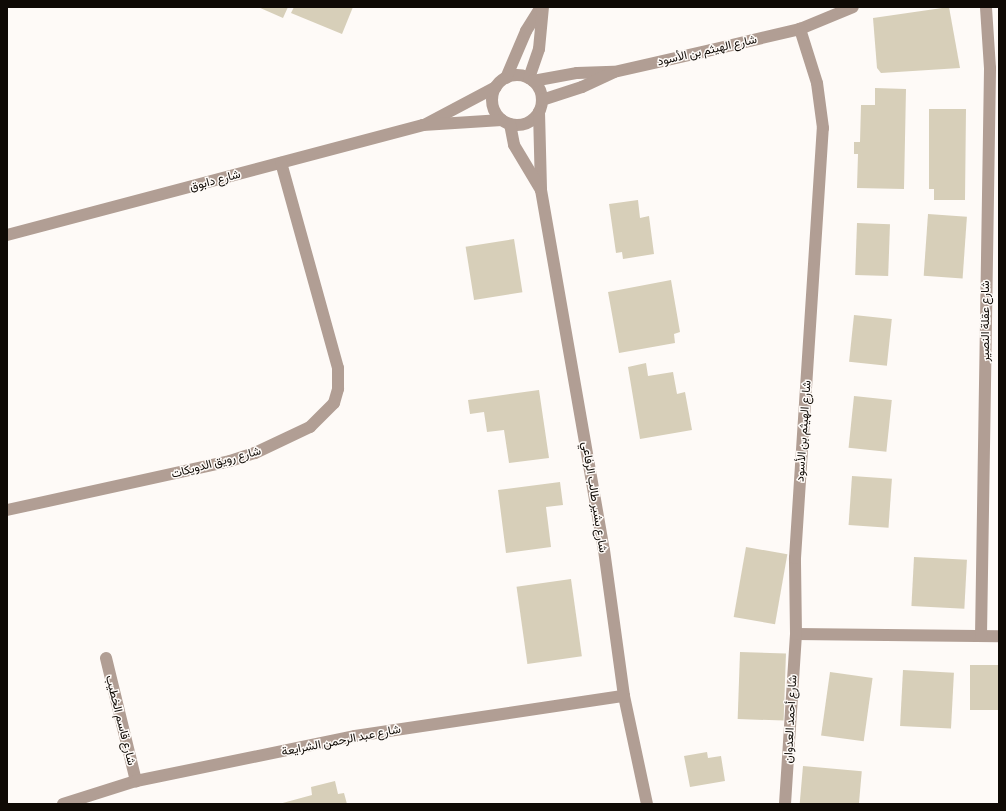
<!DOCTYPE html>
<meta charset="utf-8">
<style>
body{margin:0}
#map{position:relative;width:1006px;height:811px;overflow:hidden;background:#fefaf7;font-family:Commissioner,Vazirmatn,sans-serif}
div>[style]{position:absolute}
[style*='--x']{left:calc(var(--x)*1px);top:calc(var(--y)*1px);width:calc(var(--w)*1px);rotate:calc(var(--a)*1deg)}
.building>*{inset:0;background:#d7cfb9;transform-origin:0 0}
.minor>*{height:12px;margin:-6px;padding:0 6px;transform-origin:6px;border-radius:6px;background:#b19e94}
.minor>.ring{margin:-6px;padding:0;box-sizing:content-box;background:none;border:12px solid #b19e94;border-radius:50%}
span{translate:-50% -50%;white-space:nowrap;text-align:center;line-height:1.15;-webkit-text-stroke:3px #fefaf7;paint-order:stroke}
.street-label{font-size:12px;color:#0f0a05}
.frame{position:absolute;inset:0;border:8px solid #0f0a05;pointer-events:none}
</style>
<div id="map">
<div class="building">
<i style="clip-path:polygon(258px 7px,288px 7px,283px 18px)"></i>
<i style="clip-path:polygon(294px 7px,353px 7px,342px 34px,291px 13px)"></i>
<i style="clip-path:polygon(949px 7px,960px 68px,881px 73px,877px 68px,873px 18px)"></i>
<i style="clip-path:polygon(875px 88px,906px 89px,904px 189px,857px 188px,858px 154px,854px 154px,854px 142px,860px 142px,861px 105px,875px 105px)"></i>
<i style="clip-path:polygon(929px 109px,966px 109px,965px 200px,934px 200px,934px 189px,929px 189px)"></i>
<i style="clip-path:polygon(638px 200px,640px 218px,649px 216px,654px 254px,623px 259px,622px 252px,616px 253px,609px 204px)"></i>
<i style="left:928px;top:214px;width:39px;height:62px;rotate:4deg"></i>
<i style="left:857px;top:223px;width:33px;height:52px;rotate:2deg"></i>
<i style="left:514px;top:239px;width:54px;height:49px;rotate:81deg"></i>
<i style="clip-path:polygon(671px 280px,680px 332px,674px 334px,675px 343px,619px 353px,608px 292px)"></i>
<i style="left:854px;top:315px;width:38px;height:47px;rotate:6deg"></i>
<i style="clip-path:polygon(646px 363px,648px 376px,673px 372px,677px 394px,685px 392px,692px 430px,640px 439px,628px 367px)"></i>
<i style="clip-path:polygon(539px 390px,549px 458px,509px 463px,504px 430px,487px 432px,484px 412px,470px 414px,468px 400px)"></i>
<i style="left:854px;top:396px;width:38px;height:52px;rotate:6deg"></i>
<i style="left:852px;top:476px;width:40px;height:49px;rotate:4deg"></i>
<i style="clip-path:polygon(560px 482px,563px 505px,546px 507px,551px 547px,506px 553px,498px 490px)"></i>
<i style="left:746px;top:547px;width:42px;height:71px;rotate:10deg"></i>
<i style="left:914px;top:557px;width:53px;height:49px;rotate:3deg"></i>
<i style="left:571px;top:579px;width:78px;height:55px;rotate:82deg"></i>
<i style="left:740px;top:652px;width:46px;height:67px;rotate:2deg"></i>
<i style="left:970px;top:665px;width:29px;height:45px"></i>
<i style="left:903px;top:670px;width:51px;height:56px;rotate:3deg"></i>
<i style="left:830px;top:672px;width:43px;height:64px;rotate:8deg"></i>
<i style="clip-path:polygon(707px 752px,708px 758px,721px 756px,725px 781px,690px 787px,684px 756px)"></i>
<i style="left:803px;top:766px;width:59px;height:38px;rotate:5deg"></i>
<i style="clip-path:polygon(335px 781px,338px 794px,344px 793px,347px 804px,279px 804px,312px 795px,311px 787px)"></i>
</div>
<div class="minor">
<i class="ring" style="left:492px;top:75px;width:38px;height:38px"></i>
<i style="--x:506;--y:78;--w:51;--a:-66.9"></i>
<i style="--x:526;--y:31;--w:28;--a:-58"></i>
<i style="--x:529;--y:78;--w:31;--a:-71"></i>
<i style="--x:539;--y:49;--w:42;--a:-84.6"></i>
<i style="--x:533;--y:81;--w:45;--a:-10.3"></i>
<i style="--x:577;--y:73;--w:37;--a:-2"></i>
<i style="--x:614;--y:72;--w:99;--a:-12.8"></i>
<i style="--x:711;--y:50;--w:91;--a:-13.3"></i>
<i style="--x:800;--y:29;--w:57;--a:-22.5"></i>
<i style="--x:542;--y:100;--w:42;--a:-18"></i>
<i style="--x:582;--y:87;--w:35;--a:-25"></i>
<i style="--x:539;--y:112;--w:78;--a:88.5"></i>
<i style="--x:541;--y:190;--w:365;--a:80.1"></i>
<i style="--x:604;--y:550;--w:147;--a:82.2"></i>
<i style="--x:624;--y:696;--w:110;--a:78"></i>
<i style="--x:426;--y:124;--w:79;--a:-27.9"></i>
<i style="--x:510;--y:124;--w:21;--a:79"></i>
<i style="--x:514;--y:145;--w:52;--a:59"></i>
<i style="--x:7;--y:235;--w:430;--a:-14.8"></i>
<i style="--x:423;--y:125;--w:79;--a:-3.6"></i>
<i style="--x:7;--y:510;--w:228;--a:-12.4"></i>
<i style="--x:230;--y:461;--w:26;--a:-18"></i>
<i style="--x:255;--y:453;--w:61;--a:-25.3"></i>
<i style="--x:310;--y:427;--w:34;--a:-45"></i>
<i style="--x:334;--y:403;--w:15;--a:-74"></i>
<i style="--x:338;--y:389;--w:21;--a:-90"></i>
<i style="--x:338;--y:368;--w:213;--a:-105.5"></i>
<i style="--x:796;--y:634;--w:203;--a:0.6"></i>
<i style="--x:981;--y:636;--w:568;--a:-89.09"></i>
<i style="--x:990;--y:68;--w:61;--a:-93.8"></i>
<i style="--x:106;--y:658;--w:127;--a:76.3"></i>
<i style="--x:63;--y:804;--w:77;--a:-17.5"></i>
<i style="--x:136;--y:781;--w:224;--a:-11.6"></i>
<i style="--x:355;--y:736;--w:272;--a:-8.5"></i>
<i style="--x:785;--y:804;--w:170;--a:-86.3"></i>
<i style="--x:796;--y:634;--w:76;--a:-90.8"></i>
<i style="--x:795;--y:558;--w:431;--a:-86.3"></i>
<i style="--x:823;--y:128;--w:45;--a:-97.6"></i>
<i style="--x:817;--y:83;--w:57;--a:-107.5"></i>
</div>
<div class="street-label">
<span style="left:707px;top:50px;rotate:-13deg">شارع الهيثم بن الأسود</span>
<span style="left:215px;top:180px;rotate:-15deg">شارع دابوق</span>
<span style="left:985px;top:321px;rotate:-90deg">شارع عقلة النصير</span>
<span style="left:803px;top:431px;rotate:-86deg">شارع الهيثم بن الأسود</span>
<span style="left:216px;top:462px;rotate:-15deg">شارع رويق الدويكات</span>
<span style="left:595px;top:497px;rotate:81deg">شارع بشير طالب الرفاعي</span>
<span style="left:790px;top:719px;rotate:-87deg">شارع أحمد العدوان</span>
<span style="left:121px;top:720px;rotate:76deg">شارع قاسم الخطيب</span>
<span style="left:341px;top:740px;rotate:-11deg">شارع عبد الرحمن الشرايعة</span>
</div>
<div class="frame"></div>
</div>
